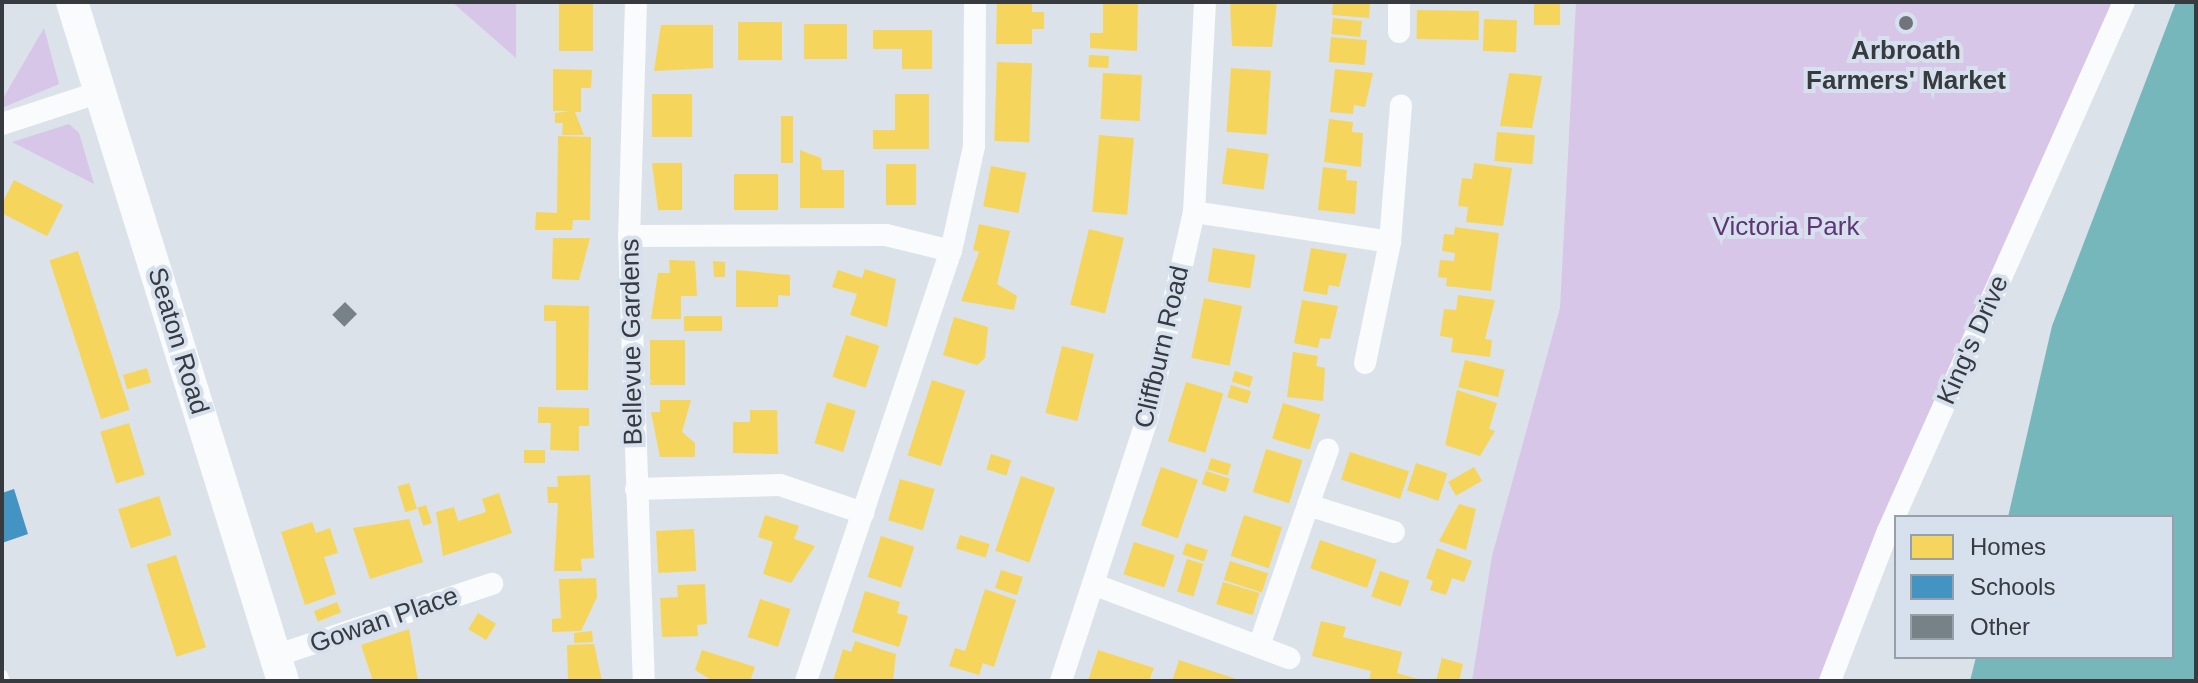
<!DOCTYPE html>
<style>
body{margin:0}
#map{position:relative;width:2198px;height:683px;overflow:hidden;background:#dce2e9;font-family:Arial,sans-serif}
div>[style]{position:absolute}
[style*='--x']{left:calc(var(--x)*1px);top:calc(var(--y)*1px);width:calc(var(--w)*1px);rotate:calc(var(--a)*1deg)}
.green>*{inset:0;background:#d7c6e7}
.water>*{inset:0;background:#76b7bc}
.homes>*{inset:0;background:#f6d55c;transform-origin:0 0}
.schools>*{inset:0;background:#4393c3}
.building>*{inset:0;background:#778288;transform-origin:0 0}
.lane>*{height:11px;margin:-5.5px;padding:0 5.5px;transform-origin:5.5px;border-radius:5.5px;background:#fafbfc}
.street>*{height:22px;margin:-11px;padding:0 11px;transform-origin:11px;border-radius:11px;background:#fafbfc}
.secondary>*{height:32px;margin:-16px;padding:0 16px;transform-origin:16px;border-radius:16px;background:#fafbfc}
.dots>*{width:22px;height:22px;translate:-50% -50%;box-sizing:border-box;border:4px solid #d7e1ee;border-radius:50%}
span{translate:-50% -50%;white-space:nowrap;text-align:center;line-height:1.15;-webkit-text-stroke:8px #d7e1ee;paint-order:stroke}
.poi-label{font-size:26px;color:#373b40;font-weight:700}
.park-label{font-size:26px;color:#613476}
.street-label{font-size:26px;color:#373b40}
.frame{position:absolute;inset:0;border:4px solid #373b40;pointer-events:none}
.legend{position:absolute;left:1894px;top:515px;width:280px;height:144px;box-sizing:border-box;background:#d7e1ee;border:2px solid #979fa8;margin:0;padding:10px 14px;list-style:none;font-size:24px;color:#373b40}
.legend li{display:flex;align-items:center;gap:16px;height:40px}
.legend b{width:40px;border:2px solid #979fa8}
</style>
<div id="map">
<div class="green">
<i style="clip-path:polygon(452px 2px,516px 2px,516px 58px)"></i>
<i style="clip-path:polygon(1576px 2px,2126px 2px,1831px 681px,1472px 681px,1492px 556px,1560px 308px)"></i>
<i style="clip-path:polygon(44px 28px,59px 84px,2px 108px,2px 100px)"></i>
<i style="clip-path:polygon(69px 124px,79px 133px,94px 184px,12px 142px)"></i>
</div>
<div class="water">
<i style="clip-path:polygon(2176px 2px,2196px 2px,2196px 681px,1970px 681px,1976px 657px,2172px 657px,2172px 517px,2008px 517px,2052px 326px)"></i>
</div>
<div class="homes">
<i style="left:559px;top:2px;width:34px;height:49px"></i>
<i style="clip-path:polygon(997px 2px,1032px 2px,1032px 12px,1044px 12px,1044px 29px,1032px 29px,1032px 44px,996px 44px)"></i>
<i style="clip-path:polygon(1103px 2px,1138px 2px,1137px 51px,1090px 48px,1090px 33px,1103px 33px)"></i>
<i style="clip-path:polygon(1230px 2px,1277px 2px,1272px 47px,1232px 46px)"></i>
<i style="clip-path:polygon(1333px 2px,1370px 2px,1369px 18px,1332px 15px)"></i>
<i style="left:1534px;top:2px;width:26px;height:23px"></i>
<i style="left:1417px;top:10px;width:62px;height:29px;rotate:1deg"></i>
<i style="left:1333px;top:18px;width:29px;height:16px;rotate:6deg"></i>
<i style="left:1484px;top:19px;width:33px;height:32px;rotate:2deg"></i>
<i style="left:782px;top:22px;width:38px;height:44px;rotate:90deg"></i>
<i style="left:804px;top:24px;width:43px;height:35px"></i>
<i style="clip-path:polygon(661px 25px,713px 25px,713px 68px,654px 71px)"></i>
<i style="clip-path:polygon(873px 30px,932px 30px,932px 69px,902px 69px,902px 49px,873px 49px)"></i>
<i style="left:1331px;top:37px;width:36px;height:25px;rotate:5deg"></i>
<i style="left:1089px;top:55px;width:20px;height:12px;rotate:3deg"></i>
<i style="left:997px;top:62px;width:35px;height:79px;rotate:2deg"></i>
<i style="left:1231px;top:68px;width:40px;height:64px;rotate:4deg"></i>
<i style="clip-path:polygon(553px 69px,592px 70px,591px 88px,581px 88px,581px 112px,575px 112px,584px 135px,562px 135px,563px 123px,555px 123px,555px 113px,570px 111px,553px 111px)"></i>
<i style="clip-path:polygon(1335px 69px,1373px 73px,1365px 107px,1354px 105px,1353px 114px,1330px 112px)"></i>
<i style="left:1103px;top:73px;width:39px;height:46px;rotate:3deg"></i>
<i style="clip-path:polygon(1509px 73px,1542px 76px,1532px 128px,1500px 126px)"></i>
<i style="left:652px;top:94px;width:40px;height:43px"></i>
<i style="clip-path:polygon(895px 94px,929px 94px,929px 149px,873px 149px,873px 130px,895px 130px)"></i>
<i style="left:781px;top:116px;width:12px;height:47px"></i>
<i style="clip-path:polygon(1329px 119px,1353px 122px,1352px 132px,1363px 133px,1361px 167px,1324px 162px)"></i>
<i style="left:1497px;top:132px;width:38px;height:29px;rotate:5deg"></i>
<i style="left:1099px;top:135px;width:35px;height:77px;rotate:5deg"></i>
<i style="clip-path:polygon(558px 136px,591px 137px,590px 220px,573px 220px,572px 230px,535px 230px,536px 212px,557px 213px)"></i>
<i style="left:1227px;top:148px;width:42px;height:36px;rotate:8deg"></i>
<i style="clip-path:polygon(800px 150px,821px 158px,822px 170px,844px 170px,844px 208px,800px 208px)"></i>
<i style="clip-path:polygon(652px 163px,682px 163px,682px 210px,658px 210px)"></i>
<i style="clip-path:polygon(1474px 163px,1512px 168px,1503px 226px,1466px 222px,1468px 207px,1458px 206px,1462px 178px,1472px 179px)"></i>
<i style="left:886px;top:164px;width:30px;height:41px"></i>
<i style="left:991px;top:166px;width:36px;height:41px;rotate:11deg"></i>
<i style="clip-path:polygon(1323px 167px,1347px 170px,1346px 180px,1357px 181px,1355px 214px,1318px 210px)"></i>
<i style="left:734px;top:174px;width:44px;height:36px"></i>
<i style="left:14px;top:180px;width:55px;height:35px;rotate:27deg"></i>
<i style="clip-path:polygon(979px 224px,1010px 231px,997px 284px,1017px 296px,1014px 310px,961px 301px,979px 252px,973px 250px)"></i>
<i style="clip-path:polygon(1455px 227px,1499px 233px,1491px 291px,1446px 286px,1447px 278px,1438px 277px,1440px 260px,1454px 261px,1455px 253px,1442px 251px,1444px 234px,1454px 235px)"></i>
<i style="left:1089px;top:229px;width:36px;height:78px;rotate:14deg"></i>
<i style="clip-path:polygon(553px 238px,590px 238px,579px 280px,552px 279px)"></i>
<i style="left:1213px;top:248px;width:43px;height:34px;rotate:9deg"></i>
<i style="clip-path:polygon(1311px 248px,1347px 254px,1339px 287px,1329px 285px,1327px 295px,1303px 291px)"></i>
<i style="left:78px;top:251px;width:167px;height:30px;rotate:72deg"></i>
<i style="clip-path:polygon(669px 260px,695px 261px,697px 296px,681px 296px,681px 319px,651px 319px,658px 273px,670px 273px)"></i>
<i style="clip-path:polygon(713px 261px,725px 262px,725px 277px,714px 277px)"></i>
<i style="clip-path:polygon(865px 269px,896px 279px,887px 327px,850px 315px,857px 294px,832px 287px,838px 270px,862px 278px)"></i>
<i style="clip-path:polygon(736px 270px,790px 275px,790px 296px,778px 295px,778px 307px,736px 307px)"></i>
<i style="clip-path:polygon(1458px 295px,1495px 300px,1485px 339px,1492px 340px,1490px 357px,1451px 352px,1453px 338px,1440px 336px,1444px 309px,1456px 310px)"></i>
<i style="left:1204px;top:298px;width:39px;height:61px;rotate:12deg"></i>
<i style="clip-path:polygon(1302px 300px,1338px 306px,1330px 339px,1320px 338px,1318px 348px,1294px 343px)"></i>
<i style="clip-path:polygon(544px 305px,589px 306px,588px 390px,556px 390px,556px 321px,544px 321px)"></i>
<i style="left:684px;top:316px;width:38px;height:15px"></i>
<i style="clip-path:polygon(954px 317px,988px 327px,985px 358px,977px 365px,943px 355px)"></i>
<i style="left:846px;top:335px;width:35px;height:44px;rotate:18deg"></i>
<i style="left:685px;top:340px;width:45px;height:35px;rotate:90deg"></i>
<i style="left:1062px;top:346px;width:33px;height:69px;rotate:14deg"></i>
<i style="clip-path:polygon(1293px 352px,1318px 356px,1316px 366px,1325px 368px,1323px 401px,1287px 397px)"></i>
<i style="left:1465px;top:360px;width:41px;height:28px;rotate:14deg"></i>
<i style="left:147px;top:368px;width:15px;height:25px;rotate:74deg"></i>
<i style="left:1235px;top:371px;width:19px;height:11px;rotate:18deg"></i>
<i style="left:932px;top:380px;width:35px;height:79px;rotate:18deg"></i>
<i style="left:1186px;top:382px;width:39px;height:62px;rotate:17deg"></i>
<i style="left:1231px;top:385px;width:21px;height:13px;rotate:17deg"></i>
<i style="clip-path:polygon(1457px 390px,1497px 403px,1489px 429px,1495px 431px,1480px 456px,1445px 445px)"></i>
<i style="clip-path:polygon(660px 400px,691px 400px,682px 432px,695px 443px,695px 457px,660px 457px,651px 412px,660px 412px)"></i>
<i style="left:827px;top:402px;width:30px;height:43px;rotate:17deg"></i>
<i style="left:1283px;top:403px;width:39px;height:37px;rotate:17deg"></i>
<i style="clip-path:polygon(538px 407px,589px 408px,589px 426px,579px 426px,579px 451px,550px 450px,551px 423px,538px 423px)"></i>
<i style="clip-path:polygon(750px 410px,777px 410px,778px 454px,733px 453px,733px 422px,750px 422px)"></i>
<i style="left:129px;top:423px;width:54px;height:30px;rotate:73deg"></i>
<i style="left:1266px;top:449px;width:38px;height:45px;rotate:17deg"></i>
<i style="left:524px;top:450px;width:21px;height:13px"></i>
<i style="left:1350px;top:452px;width:62px;height:29px;rotate:18deg"></i>
<i style="left:991px;top:454px;width:21px;height:16px;rotate:17deg"></i>
<i style="left:1211px;top:458px;width:21px;height:12px;rotate:17deg"></i>
<i style="left:1416px;top:463px;width:33px;height:29px;rotate:18deg"></i>
<i style="left:1161px;top:467px;width:39px;height:62px;rotate:19deg"></i>
<i style="left:1474px;top:467px;width:16px;height:30px;rotate:60deg"></i>
<i style="left:1206px;top:471px;width:25px;height:14px;rotate:18deg"></i>
<i style="clip-path:polygon(590px 475px,594px 558px,581px 559px,582px 571px,554px 571px,558px 503px,548px 503px,547px 487px,558px 487px,557px 476px)"></i>
<i style="left:1021px;top:476px;width:36px;height:79px;rotate:19deg"></i>
<i style="left:900px;top:479px;width:36px;height:43px;rotate:16deg"></i>
<i style="left:409px;top:483px;width:27px;height:12px;rotate:73deg"></i>
<i style="clip-path:polygon(499px 493px,512px 533px,443px 556px,436px 512px,454px 507px,458px 521px,486px 512px,482px 499px)"></i>
<i style="left:159px;top:496px;width:41px;height:43px;rotate:72deg"></i>
<i style="clip-path:polygon(1459px 504px,1476px 509px,1466px 550px,1439px 541px)"></i>
<i style="left:426px;top:505px;width:19px;height:9px;rotate:72deg"></i>
<i style="clip-path:polygon(765px 515px,799px 526px,794px 539px,815px 546px,791px 583px,763px 574px,773px 542px,758px 537px)"></i>
<i style="left:1244px;top:515px;width:40px;height:43px;rotate:18deg"></i>
<i style="clip-path:polygon(409px 519px,423px 562px,370px 579px,353px 528px)"></i>
<i style="clip-path:polygon(312px 522px,316px 533px,330px 528px,338px 553px,324px 557px,336px 594px,305px 605px,281px 532px)"></i>
<i style="left:694px;top:529px;width:42px;height:38px;rotate:87deg"></i>
<i style="left:960px;top:535px;width:31px;height:14px;rotate:17deg"></i>
<i style="left:881px;top:536px;width:35px;height:43px;rotate:18deg"></i>
<i style="left:1320px;top:540px;width:60px;height:30px;rotate:19deg"></i>
<i style="left:1134px;top:542px;width:43px;height:34px;rotate:18deg"></i>
<i style="left:1186px;top:543px;width:23px;height:12px;rotate:18deg"></i>
<i style="clip-path:polygon(1437px 548px,1472px 561px,1464px 582px,1452px 578px,1446px 595px,1430px 590px,1433px 581px,1426px 578px)"></i>
<i style="left:176px;top:555px;width:97px;height:31px;rotate:72deg"></i>
<i style="left:1187px;top:559px;width:17px;height:34px;rotate:17deg"></i>
<i style="left:1230px;top:561px;width:40px;height:20px;rotate:18deg"></i>
<i style="left:1001px;top:570px;width:23px;height:19px;rotate:18deg"></i>
<i style="left:1380px;top:571px;width:31px;height:27px;rotate:19deg"></i>
<i style="clip-path:polygon(596px 578px,597px 597px,581px 631px,552px 632px,552px 619px,561px 618px,559px 579px)"></i>
<i style="left:1223px;top:582px;width:38px;height:23px;rotate:17deg"></i>
<i style="clip-path:polygon(705px 584px,707px 624px,697px 625px,698px 636px,662px 637px,660px 598px,678px 597px,677px 585px)"></i>
<i style="clip-path:polygon(985px 589px,1016px 600px,994px 667px,983px 663px,979px 675px,949px 666px,955px 648px,965px 651px)"></i>
<i style="clip-path:polygon(865px 591px,900px 602px,897px 613px,908px 616px,899px 647px,852px 632px)"></i>
<i style="left:760px;top:599px;width:32px;height:40px;rotate:18deg"></i>
<i style="left:337px;top:602px;width:11px;height:25px;rotate:68deg"></i>
<i style="left:478px;top:613px;width:21px;height:19px;rotate:31deg"></i>
<i style="clip-path:polygon(1321px 621px,1346px 627px,1343px 637px,1402px 652px,1397px 673px,1425px 681px,1369px 681px,1371px 671px,1312px 656px)"></i>
<i style="clip-path:polygon(409px 629px,418px 681px,373px 681px,361px 645px)"></i>
<i style="clip-path:polygon(592px 631px,593px 642px,574px 643px,574px 633px)"></i>
<i style="clip-path:polygon(855px 641px,896px 654px,893px 681px,833px 681px,843px 649px,851px 652px)"></i>
<i style="clip-path:polygon(594px 644px,602px 681px,568px 681px,567px 645px)"></i>
<i style="clip-path:polygon(702px 650px,755px 667px,750px 681px,713px 681px,695px 670px)"></i>
<i style="clip-path:polygon(1098px 650px,1154px 668px,1149px 681px,1088px 681px)"></i>
<i style="clip-path:polygon(1442px 658px,1463px 664px,1459px 681px,1436px 681px)"></i>
<i style="clip-path:polygon(1179px 660px,1239px 680px,1239px 681px,1172px 681px)"></i>
</div>
<div class="schools">
<i style="clip-path:polygon(14px 489px,28px 534px,2px 543px,2px 493px)"></i>
</div>
<div class="building">
<i style="left:345px;top:302px;width:17px;height:18px;rotate:45deg"></i>
</div>
<div class="lane">
<i style="--x:2;--y:675;--w:6;--a:72"></i>
</div>
<div class="street">
<i style="--x:636;--y:2;--w:234;--a:91.7"></i>
<i style="--x:629;--y:236;--w:445;--a:88.1"></i>
<i style="--x:1399;--y:2;--w:30;--a:90"></i>
<i style="--x:2;--y:124;--w:103;--a:-18.1"></i>
<i style="--x:1194;--y:212;--w:198;--a:8.7"></i>
<i style="--x:629;--y:236;--w:257;--a:-0.2"></i>
<i style="--x:886;--y:235;--w:67;--a:13.8"></i>
<i style="--x:1365;--y:363;--w:124;--a:-78.3"></i>
<i style="--x:1390;--y:242;--w:137;--a:-85.4"></i>
<i style="--x:636;--y:489;--w:144;--a:-1.6"></i>
<i style="--x:780;--y:485;--w:88;--a:18.6"></i>
<i style="--x:1308;--y:505;--w:59;--a:-70.3"></i>
<i style="--x:1093;--y:584;--w:210;--a:20.7"></i>
<i style="--x:1259;--y:646;--w:149;--a:-70.8"></i>
<i style="--x:1308;--y:505;--w:90;--a:17.4"></i>
<i style="--x:275;--y:656;--w:229;--a:-18.4"></i>
<i style="--x:806;--y:681;--w:454;--a:-71.4"></i>
<i style="--x:951;--y:251;--w:107;--a:-77.6"></i>
<i style="--x:974;--y:146;--w:144;--a:-89.6"></i>
<i style="--x:1061;--y:681;--w:276;--a:-71.8"></i>
<i style="--x:1147;--y:419;--w:212;--a:-77.2"></i>
<i style="--x:1194;--y:212;--w:210;--a:-87"></i>
<i style="--x:1830;--y:681;--w:161;--a:-68.9"></i>
<i style="--x:1888;--y:531;--w:579;--a:-65.96"></i>
</div>
<div class="secondary">
<i style="--x:72;--y:2;--w:711;--a:72.74"></i>
</div>
<div class="dots">
<i style="left:1906px;top:23px;background:#71757b"></i>
</div>
<div class="poi-label">
<span style="left:1906px;top:66px">Arbroath<br>Farmers' Market</span>
</div>
<div class="park-label">
<span style="left:1786px;top:227px">Victoria Park</span>
</div>
<div class="street-label">
<span style="left:1973px;top:340px;rotate:-66deg">King's Drive</span>
<span style="left:178px;top:341px;rotate:73deg">Seaton Road</span>
<span style="left:632px;top:342px;rotate:-91deg">Bellevue Gardens</span>
<span style="left:1162px;top:347px;rotate:-77deg">Cliffburn Road</span>
<span style="left:384px;top:620px;rotate:-19deg">Gowan Place</span>
</div>
<div class="frame"></div>
<ul class="legend">
<li><b style="height:22px;background:#f6d55c"></b>Homes</li>
<li><b style="height:22px;background:#4393c3"></b>Schools</li>
<li><b style="height:22px;background:#778288"></b>Other</li>
</ul>
</div>
